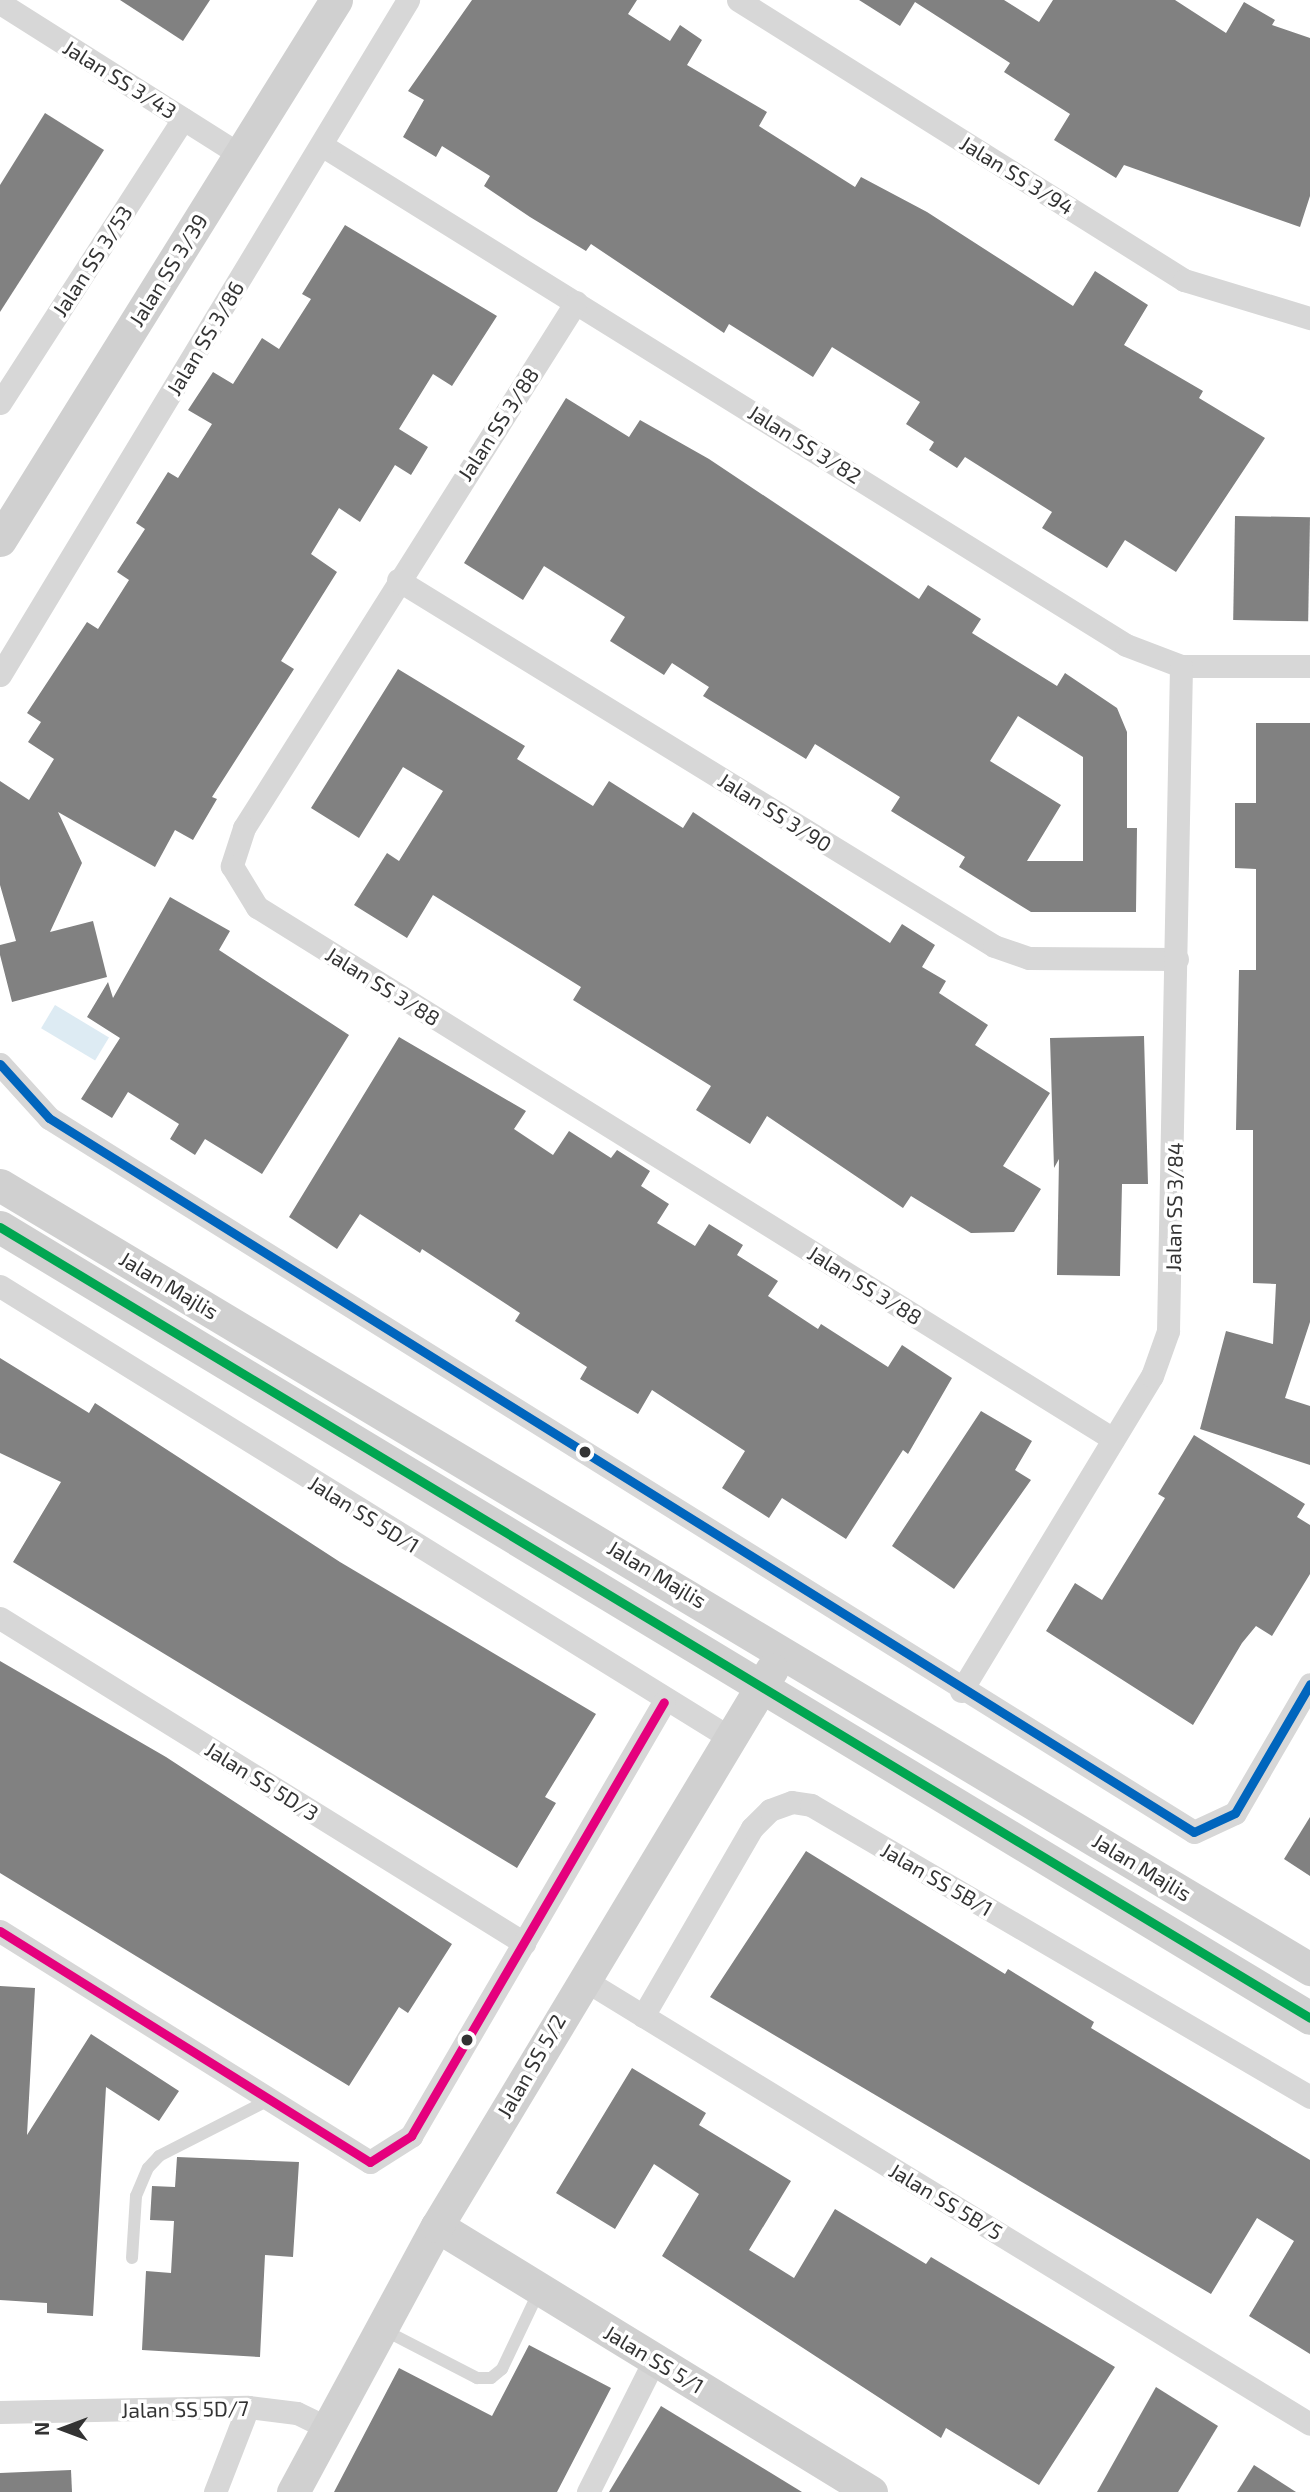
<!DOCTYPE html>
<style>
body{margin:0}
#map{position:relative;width:1310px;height:2492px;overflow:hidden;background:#fff;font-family:"Exo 2",sans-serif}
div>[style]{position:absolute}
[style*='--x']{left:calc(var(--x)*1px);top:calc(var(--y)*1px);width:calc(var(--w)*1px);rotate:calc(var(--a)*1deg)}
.water>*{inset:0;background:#ddebf3;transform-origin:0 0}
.building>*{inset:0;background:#818181;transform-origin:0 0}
.lane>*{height:12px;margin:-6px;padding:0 6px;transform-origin:6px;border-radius:6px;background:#d7d7d7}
.street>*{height:23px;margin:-11.5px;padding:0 11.5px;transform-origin:11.5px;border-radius:11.5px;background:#d7d7d7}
.secondary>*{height:33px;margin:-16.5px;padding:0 16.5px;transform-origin:16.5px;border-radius:16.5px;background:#d0d0d0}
.bus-1>*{height:9px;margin:-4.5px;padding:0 4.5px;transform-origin:4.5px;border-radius:4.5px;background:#0065bd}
.bus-2>*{height:9px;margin:-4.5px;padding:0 4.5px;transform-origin:4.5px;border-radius:4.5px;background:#00a651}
.bus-3>*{height:9px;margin:-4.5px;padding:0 4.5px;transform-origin:4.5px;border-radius:4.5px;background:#e5007d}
.dots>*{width:19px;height:19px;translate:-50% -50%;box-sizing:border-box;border:4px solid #fff;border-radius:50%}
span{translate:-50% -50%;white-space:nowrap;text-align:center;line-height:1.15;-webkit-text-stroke:7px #fff;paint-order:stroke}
.street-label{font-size:21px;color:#333}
.north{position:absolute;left:28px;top:2394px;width:70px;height:70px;-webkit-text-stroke:5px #fff;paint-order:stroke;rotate:270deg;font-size:19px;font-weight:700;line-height:28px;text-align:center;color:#333}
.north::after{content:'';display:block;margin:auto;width:24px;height:32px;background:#333;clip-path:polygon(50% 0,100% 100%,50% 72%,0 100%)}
</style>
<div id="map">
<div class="water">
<i style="left:55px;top:1005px;width:63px;height:27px;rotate:31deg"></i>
</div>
<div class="building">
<i style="clip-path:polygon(120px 0,210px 0,183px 41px)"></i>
<i style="clip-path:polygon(472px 0,637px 0,628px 14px,670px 41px,680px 25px,702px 40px,687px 65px,767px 112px,759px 126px,855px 187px,861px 177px,927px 212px,1073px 306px,1095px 271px,1148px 305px,1124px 345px,1203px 391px,1199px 398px,1265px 438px,1176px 572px,1125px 540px,1107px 568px,1042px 528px,1052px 512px,965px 457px,957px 468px,929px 450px,934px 442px,906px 424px,920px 402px,832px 347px,813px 377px,729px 324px,724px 333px,591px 244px,586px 251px,530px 217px,484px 186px,490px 176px,442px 146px,436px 157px,403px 137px,424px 100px,408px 91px)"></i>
<i style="clip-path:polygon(859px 0,1004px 0,1039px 22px,1053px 0,1175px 0,1226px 33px,1244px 2px,1275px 20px,1272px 25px,1310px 38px,1310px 196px,1300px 227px,1124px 165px,1116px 178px,1054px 140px,1070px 114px,1004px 72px,1010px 63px,915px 2px,900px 26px)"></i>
<i style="clip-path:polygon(45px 113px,104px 150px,0 312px,0 185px)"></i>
<i style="clip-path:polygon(345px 225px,497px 316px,452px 386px,433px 374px,399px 429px,428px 447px,411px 475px,395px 465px,360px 522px,339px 508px,311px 554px,337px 572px,281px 661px,294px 669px,212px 797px,217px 799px,193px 840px,175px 830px,155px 867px,58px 812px,82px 863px,50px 932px,93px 921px,107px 977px,12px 1002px,0 955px,0 945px,16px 941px,0 885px,0 781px,29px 800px,54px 759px,28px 742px,41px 722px,27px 713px,87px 622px,98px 629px,129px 580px,117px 572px,145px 529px,136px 523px,168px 472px,178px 478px,212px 424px,188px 410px,213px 372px,233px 384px,262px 338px,279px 349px,311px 299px,302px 294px)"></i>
<i style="clip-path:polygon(evenodd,566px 398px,629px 437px,640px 420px,709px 459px,919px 599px,928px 585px,981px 619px,972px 633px,1057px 686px,1065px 673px,1117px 708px,1127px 732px,1127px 828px,1137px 828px,1136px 912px,1031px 912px,959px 867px,965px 857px,891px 811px,900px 797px,815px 744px,806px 759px,703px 696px,709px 687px,672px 663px,664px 675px,610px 641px,625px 617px,544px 566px,523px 600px,464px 563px,566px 398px,1018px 716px,1083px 757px,1083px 861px,1027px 861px,1061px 805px,990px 761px,1018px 716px)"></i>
<i style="left:1235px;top:516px;width:75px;height:104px;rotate:1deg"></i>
<i style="clip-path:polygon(398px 669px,525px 746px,517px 759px,593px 806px,609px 781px,683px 828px,693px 812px,890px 943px,902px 924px,935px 945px,922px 967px,946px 981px,939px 993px,988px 1025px,975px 1045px,1050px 1093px,1003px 1166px,1041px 1189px,1014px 1232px,971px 1233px,911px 1196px,903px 1208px,767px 1116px,750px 1144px,696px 1110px,711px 1086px,573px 1000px,581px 987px,433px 895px,407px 938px,354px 905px,387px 853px,399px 861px,443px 791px,403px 767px,359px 838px,311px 808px)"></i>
<i style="clip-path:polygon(1256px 723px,1310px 723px,1310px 1322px,1285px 1398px,1310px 1406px,1310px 1465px,1200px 1429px,1226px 1331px,1273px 1344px,1276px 1284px,1253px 1283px,1253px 1130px,1236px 1130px,1239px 970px,1256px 970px,1256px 869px,1235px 868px,1235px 803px,1256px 803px)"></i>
<i style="clip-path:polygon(170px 897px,230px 931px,219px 950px,349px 1035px,262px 1174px,205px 1139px,195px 1155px,170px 1139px,179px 1124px,128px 1092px,112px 1118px,81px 1099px,120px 1038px,87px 1017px,108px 982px,113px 998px)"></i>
<i style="clip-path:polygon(1144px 1036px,1148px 1184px,1122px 1184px,1120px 1276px,1057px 1275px,1059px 1159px,1054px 1168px,1050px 1038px)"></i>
<i style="clip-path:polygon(399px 1037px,526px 1111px,514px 1129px,553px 1155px,569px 1131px,611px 1158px,617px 1150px,650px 1171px,641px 1186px,669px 1204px,657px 1223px,695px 1246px,709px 1224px,743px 1245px,737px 1255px,778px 1281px,768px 1296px,818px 1329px,821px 1324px,888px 1367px,902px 1345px,952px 1378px,908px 1454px,903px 1450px,846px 1539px,782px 1498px,769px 1518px,722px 1488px,745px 1451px,652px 1390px,638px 1414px,580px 1379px,587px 1367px,515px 1321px,520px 1313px,422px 1249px,420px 1253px,360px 1214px,337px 1249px,289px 1217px)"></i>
<i style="clip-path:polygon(0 1358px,89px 1413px,95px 1403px,340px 1562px,596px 1714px,545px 1797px,556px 1803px,517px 1868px,13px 1562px,61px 1482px,0 1453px)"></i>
<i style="clip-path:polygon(981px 1411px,1032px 1441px,1015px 1470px,1031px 1480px,954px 1589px,892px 1546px)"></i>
<i style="clip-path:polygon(1194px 1435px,1305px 1504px,1297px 1517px,1310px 1525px,1310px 1574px,1272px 1636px,1256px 1626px,1242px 1643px,1193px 1725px,1046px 1631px,1075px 1583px,1102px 1600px,1165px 1498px,1158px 1494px)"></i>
<i style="clip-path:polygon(0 1661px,166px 1757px,452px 1944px,408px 2013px,399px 2007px,349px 2086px,0 1873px)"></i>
<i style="clip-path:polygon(1310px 1817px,1310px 1876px,1284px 1859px)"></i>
<i style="clip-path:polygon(806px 1851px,1005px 1974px,1008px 1969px,1094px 2022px,1091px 2028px,1310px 2160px,1310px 2354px,1249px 2316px,1294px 2241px,1257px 2218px,1211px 2294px,710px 1997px)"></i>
<i style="clip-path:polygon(0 1986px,35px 1988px,27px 2135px,91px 2034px,179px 2091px,159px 2121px,106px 2087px,93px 2316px,47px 2313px,47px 2303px,0 2300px)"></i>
<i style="clip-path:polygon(632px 2068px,706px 2113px,699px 2125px,791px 2181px,749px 2250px,794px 2278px,835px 2209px,926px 2264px,931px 2257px,1115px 2367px,1039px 2485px,946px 2428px,941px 2438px,662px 2256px,699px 2194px,654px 2164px,615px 2229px,556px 2193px)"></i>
<i style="clip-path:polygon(177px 2157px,299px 2162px,293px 2257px,265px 2255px,260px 2357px,142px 2350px,146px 2271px,171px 2273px,174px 2221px,150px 2220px,152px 2186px,175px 2187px)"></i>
<i style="clip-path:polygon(529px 2345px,611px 2388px,557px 2492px,334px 2492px,399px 2368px,492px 2416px)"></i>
<i style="clip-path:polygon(1156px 2387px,1218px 2426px,1178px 2492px,1097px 2492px)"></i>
<i style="clip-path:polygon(661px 2406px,802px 2492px,609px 2492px)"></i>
<i style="clip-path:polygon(1254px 2465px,1296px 2492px,1237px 2492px)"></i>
<i style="clip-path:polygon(71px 2470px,72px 2492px,0 2492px,0 2473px)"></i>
</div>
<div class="lane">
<i style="--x:132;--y:2258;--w:62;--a:-86.3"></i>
<i style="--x:136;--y:2196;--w:30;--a:-67"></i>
<i style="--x:148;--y:2168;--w:16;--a:-47"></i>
<i style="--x:159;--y:2156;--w:123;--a:-27"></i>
<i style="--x:384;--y:2330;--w:105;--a:27.3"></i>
<i style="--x:477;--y:2378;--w:14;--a:0"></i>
<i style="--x:491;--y:2378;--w:14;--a:-39"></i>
<i style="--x:502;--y:2369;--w:86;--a:-64.6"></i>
</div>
<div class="street">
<i style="--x:738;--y:0;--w:527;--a:32.12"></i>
<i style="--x:1184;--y:280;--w:132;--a:16.8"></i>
<i style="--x:0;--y:3;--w:284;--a:32.3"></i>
<i style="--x:323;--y:146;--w:945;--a:31.86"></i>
<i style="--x:1126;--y:645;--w:59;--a:20.9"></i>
<i style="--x:1181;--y:666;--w:129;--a:0"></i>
<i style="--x:576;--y:302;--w:622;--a:122.26"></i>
<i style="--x:244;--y:828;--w:40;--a:108"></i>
<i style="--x:232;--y:866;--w:48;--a:58.6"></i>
<i style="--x:257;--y:907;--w:1008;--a:31.86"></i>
<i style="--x:0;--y:403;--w:338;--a:-57.2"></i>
<i style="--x:398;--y:580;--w:699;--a:31.55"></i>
<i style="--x:994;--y:946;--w:37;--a:19"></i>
<i style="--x:1029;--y:958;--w:148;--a:0.4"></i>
<i style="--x:0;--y:675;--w:789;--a:-58.85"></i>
<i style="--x:0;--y:1064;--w:73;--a:47.8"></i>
<i style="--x:49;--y:1118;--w:1349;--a:31.95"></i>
<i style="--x:1194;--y:1832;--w:45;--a:-24.9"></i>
<i style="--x:1235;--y:1813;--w:149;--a:-59.8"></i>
<i style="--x:0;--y:1286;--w:859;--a:31.76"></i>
<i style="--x:0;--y:1618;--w:617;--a:31.81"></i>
<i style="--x:961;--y:1691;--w:368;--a:-58.8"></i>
<i style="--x:1152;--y:1376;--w:48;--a:-70.4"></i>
<i style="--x:1168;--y:1331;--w:665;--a:-88.88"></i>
<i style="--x:0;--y:1931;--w:436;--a:32"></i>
<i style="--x:370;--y:2162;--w:49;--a:-32.4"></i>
<i style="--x:411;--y:2136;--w:502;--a:-59.76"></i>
<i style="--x:583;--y:1979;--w:852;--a:31.47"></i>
<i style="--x:643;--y:2016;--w:217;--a:-59.9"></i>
<i style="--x:752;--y:1828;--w:25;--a:-45"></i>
<i style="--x:770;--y:1810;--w:23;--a:-20"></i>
<i style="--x:792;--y:1802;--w:19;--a:9"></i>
<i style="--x:811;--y:1805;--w:578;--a:30.33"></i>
<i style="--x:0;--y:2412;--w:248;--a:-1.2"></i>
<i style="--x:248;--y:2407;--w:49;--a:7"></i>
<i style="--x:297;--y:2413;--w:30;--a:26"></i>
<i style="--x:215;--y:2492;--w:91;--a:-68.8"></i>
<i style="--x:588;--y:2492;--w:149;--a:-63.3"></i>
</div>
<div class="secondary">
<i style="--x:0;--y:540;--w:636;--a:-58.11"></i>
<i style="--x:0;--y:1185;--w:1527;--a:30.9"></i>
<i style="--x:0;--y:1227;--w:1530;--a:31.12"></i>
<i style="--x:437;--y:2226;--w:509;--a:31.5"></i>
<i style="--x:293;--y:2492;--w:302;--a:-61.6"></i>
<i style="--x:437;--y:2226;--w:650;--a:-58.98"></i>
</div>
<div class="bus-1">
<i style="--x:0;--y:1064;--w:73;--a:47.8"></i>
<i style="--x:49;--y:1118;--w:1349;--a:31.95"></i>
<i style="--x:1194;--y:1832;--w:45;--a:-24.9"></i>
<i style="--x:1235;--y:1813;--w:149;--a:-59.8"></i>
</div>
<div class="bus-2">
<i style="--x:0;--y:1227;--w:1530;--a:31.12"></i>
</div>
<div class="bus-3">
<i style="--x:0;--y:1931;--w:436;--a:32"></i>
<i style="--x:370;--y:2162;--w:49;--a:-32.4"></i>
<i style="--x:411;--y:2136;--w:502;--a:-59.76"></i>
</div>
<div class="dots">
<i style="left:585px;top:1452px;background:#333"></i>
<i style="left:467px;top:2040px;background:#333"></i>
</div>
<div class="street-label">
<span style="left:120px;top:79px;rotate:32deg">Jalan SS 3/43</span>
<span style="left:1017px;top:175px;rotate:32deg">Jalan SS 3/94</span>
<span style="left:92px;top:261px;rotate:-57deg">Jalan SS 3/53</span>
<span style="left:168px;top:270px;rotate:-58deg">Jalan SS 3/39</span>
<span style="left:205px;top:338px;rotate:-59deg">Jalan SS 3/86</span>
<span style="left:498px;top:424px;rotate:-57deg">Jalan SS 3/88</span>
<span style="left:805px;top:444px;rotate:32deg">Jalan SS 3/82</span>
<span style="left:775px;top:812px;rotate:32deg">Jalan SS 3/90</span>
<span style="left:383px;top:986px;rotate:32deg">Jalan SS 3/88</span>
<span style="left:1174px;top:1207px;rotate:-89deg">Jalan SS 3/84</span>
<span style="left:169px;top:1285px;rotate:31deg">Jalan Majlis</span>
<span style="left:865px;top:1285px;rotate:32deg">Jalan SS 3/88</span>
<span style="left:364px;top:1514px;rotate:32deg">Jalan SS 5D/1</span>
<span style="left:657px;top:1574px;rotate:31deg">Jalan Majlis</span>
<span style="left:262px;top:1781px;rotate:32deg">Jalan SS 5D/3</span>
<span style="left:1142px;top:1867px;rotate:31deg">Jalan Majlis</span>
<span style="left:937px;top:1879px;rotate:30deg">Jalan SS 5B/1</span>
<span style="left:531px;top:2066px;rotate:-60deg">Jalan SS 5/2</span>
<span style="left:946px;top:2201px;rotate:31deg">Jalan SS 5B/5</span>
<span style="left:654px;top:2359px;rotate:31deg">Jalan SS 5/1</span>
<span style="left:185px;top:2409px;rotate:-1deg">Jalan SS 5D/7</span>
</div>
<div class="north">N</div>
</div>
